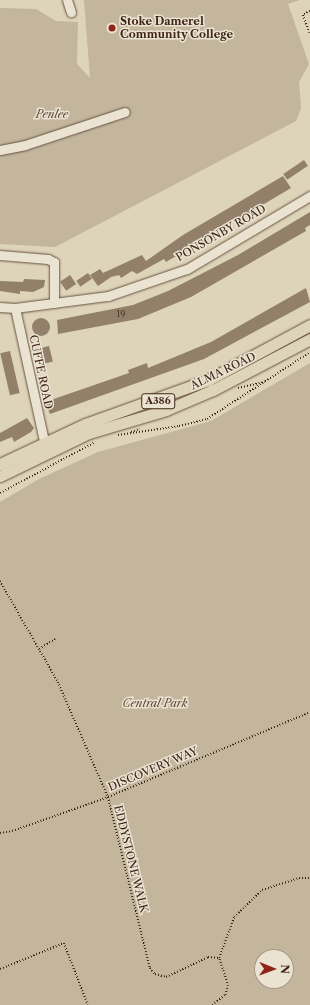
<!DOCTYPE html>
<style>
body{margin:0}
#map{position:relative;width:310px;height:1005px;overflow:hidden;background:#ded4b9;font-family:"Libre Caslon Text",serif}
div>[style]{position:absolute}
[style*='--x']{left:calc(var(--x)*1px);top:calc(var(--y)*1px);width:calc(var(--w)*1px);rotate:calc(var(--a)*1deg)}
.green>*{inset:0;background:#c3b69d}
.building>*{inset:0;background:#92806b;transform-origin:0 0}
.round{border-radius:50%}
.path>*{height:1.5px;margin-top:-0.75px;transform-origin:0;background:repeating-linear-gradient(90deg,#402517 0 1px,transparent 0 3px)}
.roads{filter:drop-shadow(0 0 1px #685140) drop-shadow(0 0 1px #685140)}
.minor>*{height:9px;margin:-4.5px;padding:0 4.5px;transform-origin:4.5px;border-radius:4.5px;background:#eae3d2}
.major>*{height:11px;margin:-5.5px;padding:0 5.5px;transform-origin:5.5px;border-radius:5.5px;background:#ded4b9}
.dots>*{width:11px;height:11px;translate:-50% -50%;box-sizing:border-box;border:2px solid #eae3d2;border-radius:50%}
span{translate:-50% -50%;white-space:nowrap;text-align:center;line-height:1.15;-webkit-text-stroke:3px #eae3d2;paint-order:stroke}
.number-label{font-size:9px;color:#543c2c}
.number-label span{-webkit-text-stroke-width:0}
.shield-label span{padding:1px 3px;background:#eae3d2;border:1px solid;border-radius:3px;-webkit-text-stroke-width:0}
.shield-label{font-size:10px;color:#402517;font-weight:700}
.poi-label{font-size:11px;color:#402517;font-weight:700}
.left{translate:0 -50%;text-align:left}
.park-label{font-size:11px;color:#614938;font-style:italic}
.street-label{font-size:11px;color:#402517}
.north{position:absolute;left:254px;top:949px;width:40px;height:40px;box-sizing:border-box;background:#eae3d2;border:1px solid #a69787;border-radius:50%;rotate:91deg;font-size:11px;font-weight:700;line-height:16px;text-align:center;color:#402517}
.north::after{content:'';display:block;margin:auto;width:14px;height:18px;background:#8f2418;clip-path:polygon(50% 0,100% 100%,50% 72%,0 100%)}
</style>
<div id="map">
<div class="green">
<i style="clip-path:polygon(84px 0,300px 0,288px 4px,309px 64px,299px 82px,301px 109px,296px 121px,55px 247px,0 244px,0 8px,36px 9px,56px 21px,78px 22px,77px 64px,90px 78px)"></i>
<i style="clip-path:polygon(evenodd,310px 363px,310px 1005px,0 1005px,0 502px,39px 479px,98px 452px,211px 421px,310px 363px,262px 957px,286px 957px,286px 981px,262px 981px,262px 957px)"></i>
</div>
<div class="building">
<i style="left:304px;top:160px;width:7px;height:25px;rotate:56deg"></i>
<i style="clip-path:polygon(283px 176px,291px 188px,166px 262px,164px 259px,137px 274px,132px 271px,121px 278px,119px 275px,111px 277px,98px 286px,90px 275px,100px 269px,103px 273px,142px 255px,146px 261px,183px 235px)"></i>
<i style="clip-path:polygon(310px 212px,310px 225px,305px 228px,306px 231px,191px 297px,138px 319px,58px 334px,57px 320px,133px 305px,168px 291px,238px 255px)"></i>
<i style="left:88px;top:273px;width:7px;height:14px;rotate:56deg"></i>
<i style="left:70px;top:275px;width:11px;height:12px;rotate:56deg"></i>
<i style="clip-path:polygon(24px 279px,45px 280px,44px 287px,33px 292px,20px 291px,20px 294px,0 291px,0 281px,23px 282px)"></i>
<i style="clip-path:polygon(306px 288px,310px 302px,204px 359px,50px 414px,45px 402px,129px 373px,128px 370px,147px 363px,148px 368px,211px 342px)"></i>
<i class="round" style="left:32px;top:318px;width:18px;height:18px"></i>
<i style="left:49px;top:346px;width:16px;height:13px;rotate:76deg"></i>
<i style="left:10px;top:351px;width:43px;height:10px;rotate:77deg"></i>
<i style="clip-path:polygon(27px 418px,34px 428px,31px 432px,14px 442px,12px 437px,0 442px,0 433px)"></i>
</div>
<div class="path">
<i style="--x:310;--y:11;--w:8;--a:150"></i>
<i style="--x:303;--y:15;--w:19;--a:69"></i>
<i style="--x:238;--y:388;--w:27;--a:-13"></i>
<i style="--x:131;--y:432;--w:9;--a:-21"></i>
<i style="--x:118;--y:435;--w:62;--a:-8.4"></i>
<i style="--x:179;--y:426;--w:29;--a:-14"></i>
<i style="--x:207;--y:419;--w:123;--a:-33"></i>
<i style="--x:0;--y:493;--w:108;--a:-28.2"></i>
<i style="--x:0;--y:581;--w:116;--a:60.1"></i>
<i style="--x:58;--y:682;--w:125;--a:66.5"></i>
<i style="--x:108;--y:797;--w:176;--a:76.2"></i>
<i style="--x:150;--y:968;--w:8;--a:50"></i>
<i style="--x:155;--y:974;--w:11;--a:15"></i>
<i style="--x:166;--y:977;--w:47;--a:-25.5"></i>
<i style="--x:208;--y:957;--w:11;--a:5"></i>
<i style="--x:39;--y:649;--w:19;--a:-32"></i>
<i style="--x:0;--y:833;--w:12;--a:-9"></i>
<i style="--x:12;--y:831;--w:102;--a:-19.5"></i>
<i style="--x:108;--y:797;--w:219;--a:-22.8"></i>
<i style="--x:219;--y:958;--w:44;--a:-69.9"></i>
<i style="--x:234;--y:917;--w:39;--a:-44"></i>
<i style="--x:262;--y:890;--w:39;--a:-18"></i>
<i style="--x:299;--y:878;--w:11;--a:0"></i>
<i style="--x:0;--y:969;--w:69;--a:-22.1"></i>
<i style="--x:64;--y:943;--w:66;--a:68.8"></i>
<i style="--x:212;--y:1005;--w:16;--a:-38"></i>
<i style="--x:225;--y:995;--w:9;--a:-72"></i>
<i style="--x:228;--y:986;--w:29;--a:-108"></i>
</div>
<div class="roads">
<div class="minor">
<i style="--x:67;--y:0;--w:13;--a:72"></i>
<i style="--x:0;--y:150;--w:25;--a:-11"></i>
<i style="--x:25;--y:145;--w:105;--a:-18.3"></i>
<i style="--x:0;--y:255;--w:48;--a:4.8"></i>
<i style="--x:48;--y:259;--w:7;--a:27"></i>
<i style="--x:54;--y:262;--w:41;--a:90"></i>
<i style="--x:0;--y:307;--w:15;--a:4"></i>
<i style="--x:15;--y:308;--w:94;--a:-7.4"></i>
<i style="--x:108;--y:296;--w:83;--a:-18.9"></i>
<i style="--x:187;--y:269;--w:143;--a:-30.7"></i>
<i style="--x:15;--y:308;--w:136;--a:77.7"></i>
</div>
<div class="major">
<i style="--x:0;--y:464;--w:94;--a:-25.2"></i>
<i style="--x:85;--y:424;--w:131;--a:-19.7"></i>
<i style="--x:208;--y:380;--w:116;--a:-28.3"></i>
<i style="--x:0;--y:476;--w:99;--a:-25.8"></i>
<i style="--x:89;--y:433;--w:80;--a:-16.6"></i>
<i style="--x:166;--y:410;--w:51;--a:-23.1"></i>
<i style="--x:213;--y:390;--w:110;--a:-27.7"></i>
</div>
</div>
<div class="dots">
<i style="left:112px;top:28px;background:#8f2418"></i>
</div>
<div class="number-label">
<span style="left:121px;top:314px">19</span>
</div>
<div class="shield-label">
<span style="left:158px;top:401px">A386</span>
</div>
<div class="poi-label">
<span class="left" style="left:120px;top:28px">Stoke Damerel<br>Community College</span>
</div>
<div class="park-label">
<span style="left:52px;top:114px">Penlee</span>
<span style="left:155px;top:703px">Central Park</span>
</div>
<div class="street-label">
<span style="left:221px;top:233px;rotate:-30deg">PONSONBY ROAD</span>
<span style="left:223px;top:371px;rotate:-26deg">ALMA ROAD</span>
<span style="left:41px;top:372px;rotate:78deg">CUFFE ROAD</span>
<span style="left:153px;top:769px;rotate:-23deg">DISCOVERY WAY</span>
<span style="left:131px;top:859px;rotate:76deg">EDDYSTONE WALK</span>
</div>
<div class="north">N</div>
</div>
